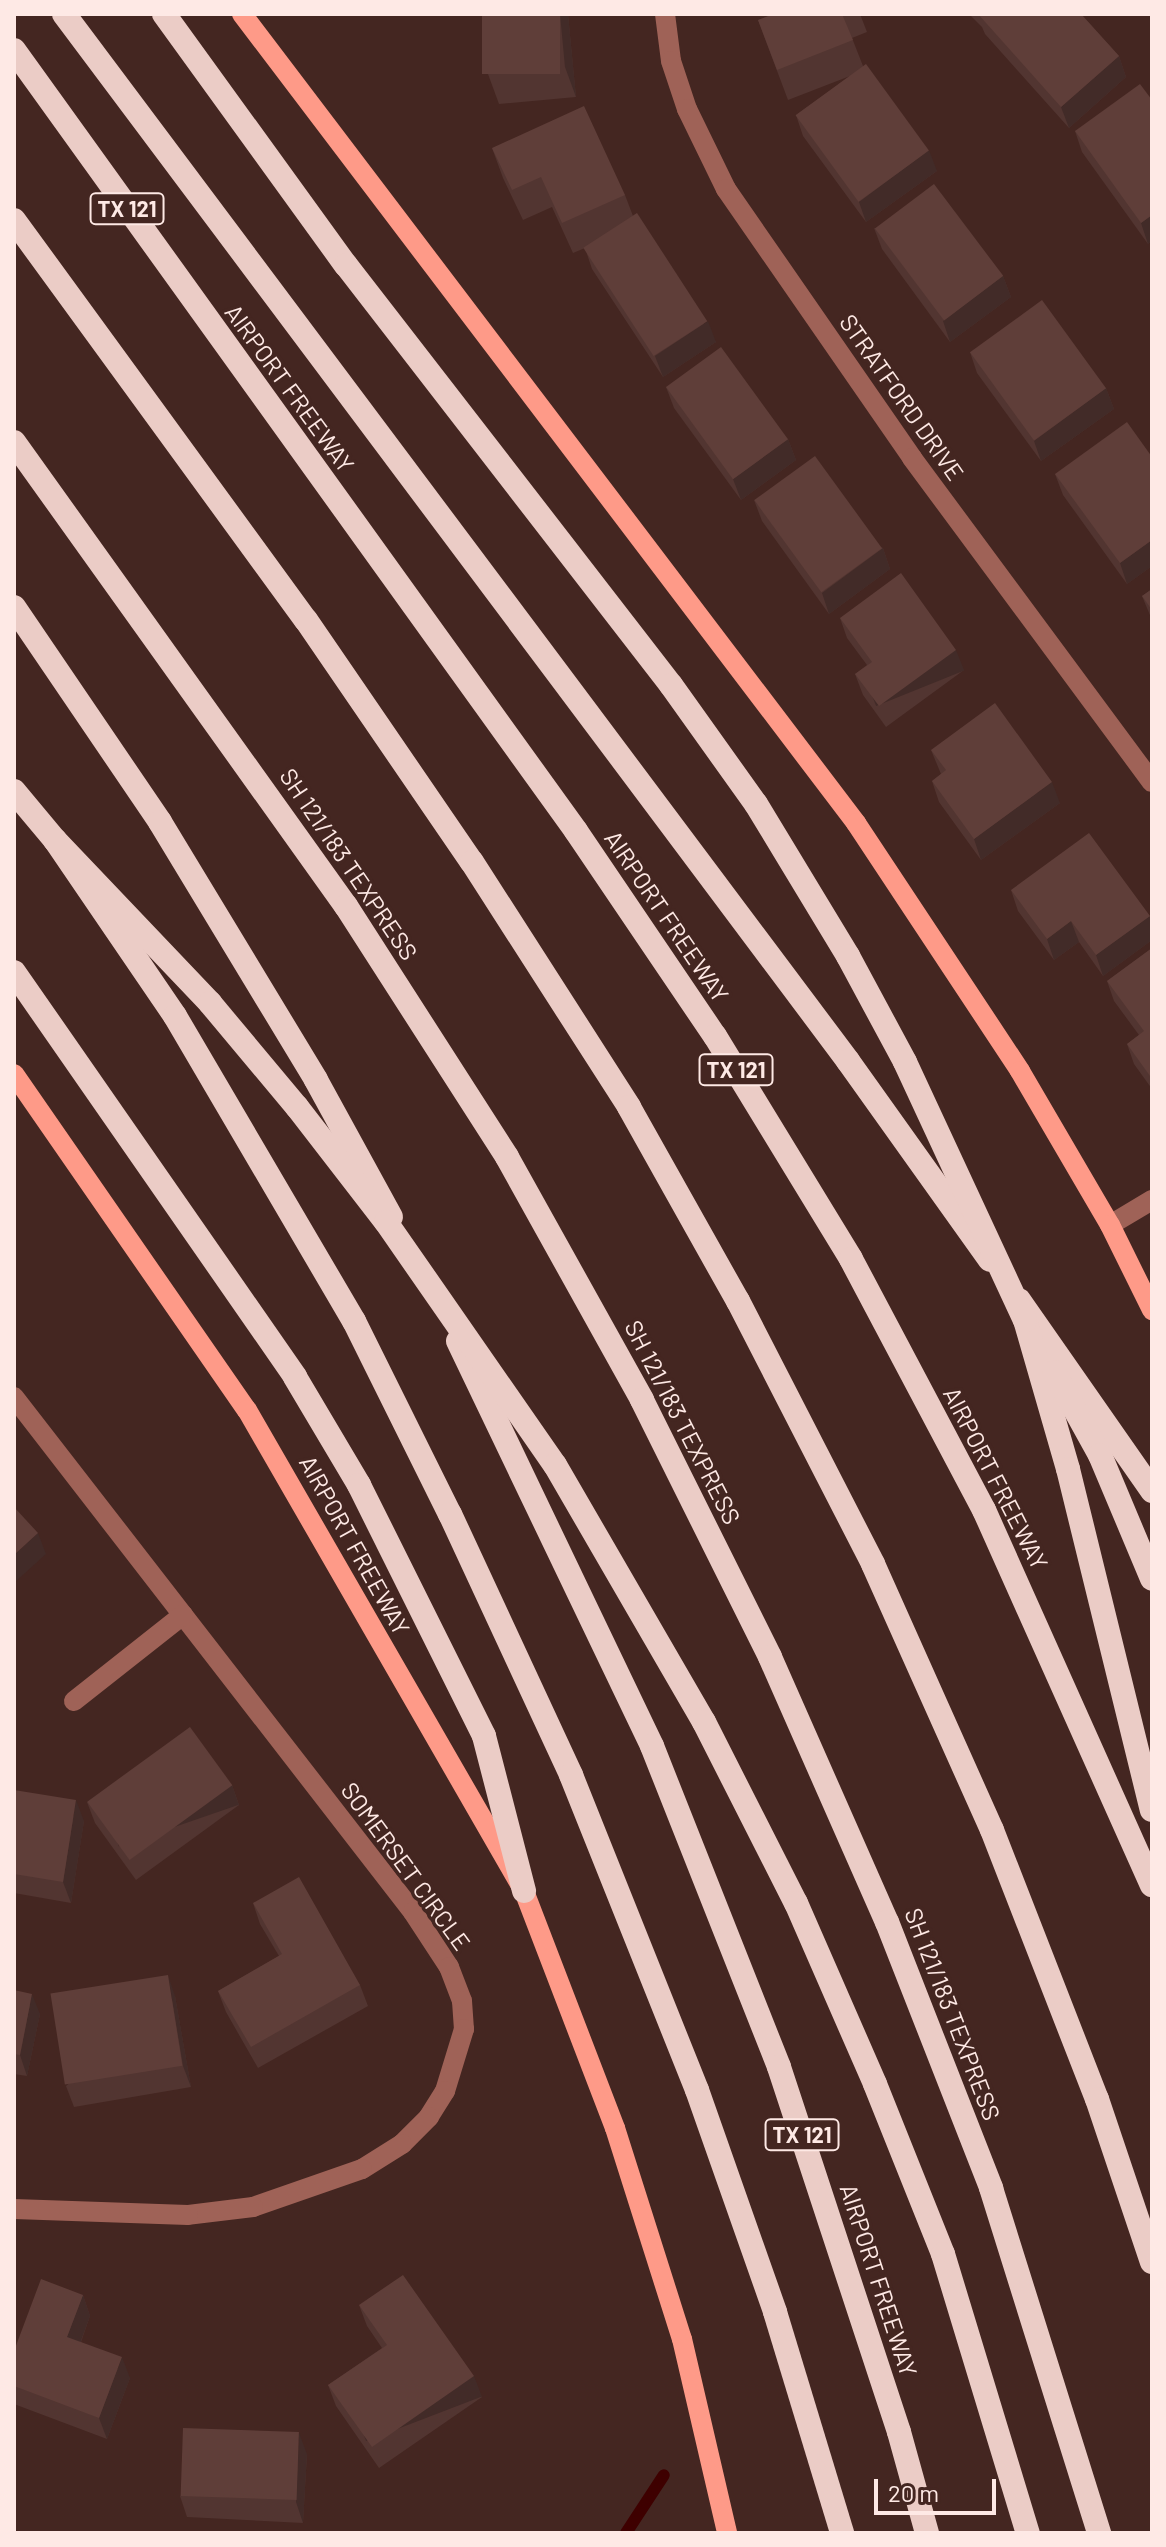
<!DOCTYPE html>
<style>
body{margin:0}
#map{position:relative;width:1166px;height:2547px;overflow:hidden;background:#442621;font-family:Barlow,sans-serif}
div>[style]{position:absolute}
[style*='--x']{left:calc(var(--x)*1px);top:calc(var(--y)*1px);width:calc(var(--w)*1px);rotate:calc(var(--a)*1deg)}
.stream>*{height:12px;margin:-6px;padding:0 6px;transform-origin:6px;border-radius:6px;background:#3e0000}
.minor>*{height:20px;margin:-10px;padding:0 10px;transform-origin:10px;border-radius:10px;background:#9f6257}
.major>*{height:20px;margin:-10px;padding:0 10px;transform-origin:10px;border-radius:10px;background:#fe9a88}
.highway>*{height:24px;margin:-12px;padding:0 12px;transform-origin:12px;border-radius:12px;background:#ebccc6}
.highway-bridge>*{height:24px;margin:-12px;padding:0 12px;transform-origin:12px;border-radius:12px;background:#ebccc6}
.wall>*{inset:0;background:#523531}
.shaded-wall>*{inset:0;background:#422b28;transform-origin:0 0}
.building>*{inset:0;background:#5f3e39;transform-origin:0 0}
span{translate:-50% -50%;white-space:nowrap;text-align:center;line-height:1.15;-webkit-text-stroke:7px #442621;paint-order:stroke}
.shield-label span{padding:2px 6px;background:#442621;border:2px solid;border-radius:6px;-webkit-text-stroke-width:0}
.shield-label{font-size:22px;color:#fee9e5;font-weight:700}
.street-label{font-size:24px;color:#fee9e5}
.frame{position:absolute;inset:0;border:16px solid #fee9e5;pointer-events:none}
.scale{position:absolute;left:874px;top:2479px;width:122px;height:36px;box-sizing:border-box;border:4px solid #fee9e5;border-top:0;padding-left:10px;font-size:24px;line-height:28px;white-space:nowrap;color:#fee9e5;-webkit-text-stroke:6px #442621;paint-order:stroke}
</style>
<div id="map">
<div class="stream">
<i style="--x:626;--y:2533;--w:69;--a:-56.8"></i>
</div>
<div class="minor">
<i style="--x:665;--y:14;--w:47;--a:82.7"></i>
<i style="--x:671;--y:61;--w:51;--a:71.6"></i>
<i style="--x:687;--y:109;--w:89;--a:64"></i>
<i style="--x:726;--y:189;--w:327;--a:55.3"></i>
<i style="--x:912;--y:458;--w:403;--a:53.5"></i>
<i style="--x:1110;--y:1225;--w:49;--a:-30.8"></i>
<i style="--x:14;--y:1397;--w:651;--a:52.23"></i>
<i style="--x:413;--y:1912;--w:66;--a:56.8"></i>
<i style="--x:449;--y:1967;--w:36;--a:69"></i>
<i style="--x:462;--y:2001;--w:28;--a:86"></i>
<i style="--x:464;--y:2029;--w:65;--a:107"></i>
<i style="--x:445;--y:2091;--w:31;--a:122"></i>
<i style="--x:429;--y:2117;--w:38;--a:135"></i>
<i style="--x:402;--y:2144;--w:47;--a:148"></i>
<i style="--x:362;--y:2169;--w:115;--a:160.8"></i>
<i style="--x:253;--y:2207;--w:65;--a:173"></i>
<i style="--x:188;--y:2215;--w:174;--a:-178"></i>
<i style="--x:74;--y:1701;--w:139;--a:-38.3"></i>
</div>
<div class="major">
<i style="--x:242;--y:14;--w:1016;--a:52.8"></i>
<i style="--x:856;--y:823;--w:297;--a:56.5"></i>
<i style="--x:1020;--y:1071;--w:178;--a:59.7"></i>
<i style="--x:1110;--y:1225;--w:95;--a:63.7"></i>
<i style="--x:14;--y:1074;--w:409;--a:55.3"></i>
<i style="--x:247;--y:1410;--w:555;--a:60.06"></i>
<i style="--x:524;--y:1891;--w:254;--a:69"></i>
<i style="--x:615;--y:2128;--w:221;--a:72.4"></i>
<i style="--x:682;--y:2339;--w:199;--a:76.9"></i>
</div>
<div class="highway">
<i style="--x:64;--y:14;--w:1308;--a:53.17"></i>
<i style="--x:848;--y:1061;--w:244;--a:54.5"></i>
<i style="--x:164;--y:14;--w:310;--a:54.1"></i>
<i style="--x:346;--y:265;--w:531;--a:52.27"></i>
<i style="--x:671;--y:685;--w:146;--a:54.5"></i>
<i style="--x:756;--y:804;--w:178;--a:58.8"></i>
<i style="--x:14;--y:50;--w:962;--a:54.26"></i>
<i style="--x:576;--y:831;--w:248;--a:55.9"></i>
<i style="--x:715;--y:1036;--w:261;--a:58.6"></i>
<i style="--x:851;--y:1259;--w:284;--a:62.1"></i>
<i style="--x:984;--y:1510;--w:411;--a:65.9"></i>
<i style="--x:14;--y:220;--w:495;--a:53.9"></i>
<i style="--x:306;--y:620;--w:293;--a:55.6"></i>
<i style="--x:472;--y:862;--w:291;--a:57.3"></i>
<i style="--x:629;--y:1107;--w:223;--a:60.7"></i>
<i style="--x:738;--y:1301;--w:296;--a:62.8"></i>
<i style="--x:873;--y:1564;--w:291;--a:65.9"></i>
<i style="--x:992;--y:1830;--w:289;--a:68.7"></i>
<i style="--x:1097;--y:2099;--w:172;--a:71.4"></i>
<i style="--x:14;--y:442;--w:571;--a:54.42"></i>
<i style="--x:346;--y:906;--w:298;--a:57.3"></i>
<i style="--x:507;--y:1157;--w:278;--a:60.9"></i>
<i style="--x:642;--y:1400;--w:287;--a:63.5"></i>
<i style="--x:770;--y:1657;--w:290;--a:66.2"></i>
<i style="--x:887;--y:1922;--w:286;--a:68.6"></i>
<i style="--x:991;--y:2188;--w:362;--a:72.6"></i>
<i style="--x:14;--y:607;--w:260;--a:55.8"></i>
<i style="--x:160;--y:822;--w:301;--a:58.8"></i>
<i style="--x:316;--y:1080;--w:156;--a:61.3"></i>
<i style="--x:14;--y:791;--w:64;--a:50.1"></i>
<i style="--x:55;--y:840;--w:213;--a:55.7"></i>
<i style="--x:175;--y:1016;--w:354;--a:59.6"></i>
<i style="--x:354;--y:1321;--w:216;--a:63.6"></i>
<i style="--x:450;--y:1514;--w:288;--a:65.1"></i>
<i style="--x:571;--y:1775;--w:339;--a:68.2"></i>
<i style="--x:697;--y:2090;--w:235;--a:70.6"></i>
<i style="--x:775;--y:2312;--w:231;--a:73.1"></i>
<i style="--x:14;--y:972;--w:493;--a:55.2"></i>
<i style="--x:295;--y:1377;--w:126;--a:59.3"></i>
<i style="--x:359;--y:1485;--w:280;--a:63.5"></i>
<i style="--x:484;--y:1736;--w:160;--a:75.5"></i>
<i style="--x:1019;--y:1300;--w:233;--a:55.1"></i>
<i style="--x:1025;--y:1320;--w:155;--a:73.9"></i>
<i style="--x:1068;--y:1469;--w:351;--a:76.2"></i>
<i style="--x:458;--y:1341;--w:449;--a:64.4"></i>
<i style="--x:652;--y:1746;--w:345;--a:68.4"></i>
<i style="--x:779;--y:2067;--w:384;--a:71.8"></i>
<i style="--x:899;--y:2432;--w:105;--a:74.5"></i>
<i style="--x:1054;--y:1372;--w:95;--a:61"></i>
<i style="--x:1100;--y:1455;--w:134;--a:67.2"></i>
<i style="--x:875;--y:2084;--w:183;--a:68.2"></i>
<i style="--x:943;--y:2254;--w:292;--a:73.1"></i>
</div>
<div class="highway-bridge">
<i style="--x:55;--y:840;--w:225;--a:46.4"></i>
<i style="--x:210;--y:1003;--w:136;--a:50.1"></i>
<i style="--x:297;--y:1107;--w:145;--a:52.3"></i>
<i style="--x:386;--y:1222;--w:296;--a:55.2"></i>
<i style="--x:555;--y:1465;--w:297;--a:59.9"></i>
<i style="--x:704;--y:1722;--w:203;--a:63.1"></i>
<i style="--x:796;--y:1903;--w:197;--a:66.4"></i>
<i style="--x:848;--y:956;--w:120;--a:61.7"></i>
<i style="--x:905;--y:1062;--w:285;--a:65.1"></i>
</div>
<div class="wall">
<i style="clip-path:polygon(482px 14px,568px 14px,576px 97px,499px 104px,488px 74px)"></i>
<i style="clip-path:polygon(769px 14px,860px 14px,867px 32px,852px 38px,863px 66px,937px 171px,866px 222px,803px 136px,796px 115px,850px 76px,788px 100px,758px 20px,769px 16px)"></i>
<i style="clip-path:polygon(969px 14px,1081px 14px,1119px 56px,1126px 77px,1069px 128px,985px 34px,982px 27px)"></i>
<i style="clip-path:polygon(1152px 100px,1152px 241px,1148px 244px,1082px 152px,1075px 131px)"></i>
<i style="clip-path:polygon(492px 148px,625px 195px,633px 216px,716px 342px,663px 377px,592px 269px,585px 248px,573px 253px,552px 207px,523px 220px,503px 178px)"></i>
<i style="clip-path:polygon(874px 228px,1003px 276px,1011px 297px,950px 342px,882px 249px)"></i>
<i style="clip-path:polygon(970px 352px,1106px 388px,1114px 409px,1041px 461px,977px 373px)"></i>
<i style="clip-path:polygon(666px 387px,788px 439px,796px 460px,741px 500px,674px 408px)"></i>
<i style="clip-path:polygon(1152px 457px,1152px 566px,1127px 584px,1063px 495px,1055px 474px)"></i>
<i style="clip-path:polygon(754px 500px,883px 548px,890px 569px,829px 614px,762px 521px)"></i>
<i style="clip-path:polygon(1152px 589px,1152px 620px,1142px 596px)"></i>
<i style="clip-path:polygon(840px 618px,964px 670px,886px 727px,863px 695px,855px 674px,867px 665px,847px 638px)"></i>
<i style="clip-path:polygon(931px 750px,1060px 803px,981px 860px,939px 802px,932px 781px,941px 774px)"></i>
<i style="clip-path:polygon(1011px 890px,1150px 916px,1152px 922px,1152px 940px,1103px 976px,1079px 942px,1054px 960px,1018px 911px)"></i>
<i style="clip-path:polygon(1152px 948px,1152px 1089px,1134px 1064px,1127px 1044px,1139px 1035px,1114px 1001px,1107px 981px)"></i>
<i style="clip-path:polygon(232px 1785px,239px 1805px,136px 1880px,95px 1823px,87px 1802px)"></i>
<i style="clip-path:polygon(14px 1790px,84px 1821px,71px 1903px,14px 1893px)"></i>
<i style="clip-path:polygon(253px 1903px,360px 1985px,368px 2006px,258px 2068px,226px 2012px,218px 1991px,279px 1956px,260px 1924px)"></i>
<i style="clip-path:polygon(14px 1990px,40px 2014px,27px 2076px,14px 2074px)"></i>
<i style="clip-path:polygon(175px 1996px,191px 2087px,74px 2107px,66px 2086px)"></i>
<i style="clip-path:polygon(83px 2295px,90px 2316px,81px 2342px,130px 2378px,107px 2439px,14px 2404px,14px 2351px)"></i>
<i style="clip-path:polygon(359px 2305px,482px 2397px,379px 2468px,336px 2406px,328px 2385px,382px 2348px,367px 2326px)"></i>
<i style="clip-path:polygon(307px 2454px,303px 2523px,187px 2517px,180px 2496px)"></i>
</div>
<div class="shaded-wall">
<i style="clip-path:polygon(560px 14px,568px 14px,576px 97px,565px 67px)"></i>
<i style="clip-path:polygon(1119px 56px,1126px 77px,1069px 128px,1061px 107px)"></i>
<i style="clip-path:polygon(929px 150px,937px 171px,866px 222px,859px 202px)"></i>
<i style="clip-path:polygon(1152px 215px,1152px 241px,1148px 244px,1141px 223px)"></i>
<i style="clip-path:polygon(1003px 276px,1011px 297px,950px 342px,943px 321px)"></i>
<i style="clip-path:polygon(708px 321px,716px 342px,663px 377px,655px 356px)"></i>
<i style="clip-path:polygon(1106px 388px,1114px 409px,1041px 461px,1034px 441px)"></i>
<i style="clip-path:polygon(788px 439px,796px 460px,741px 500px,733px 479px)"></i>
<i style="clip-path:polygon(1152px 540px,1152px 566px,1127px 584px,1120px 563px)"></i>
<i style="clip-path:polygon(883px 548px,890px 569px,829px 614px,822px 593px)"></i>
<i style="left:956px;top:650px;width:22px;height:95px;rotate:68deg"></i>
<i style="clip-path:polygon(1052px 782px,1060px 803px,981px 860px,974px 839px)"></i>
<i style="clip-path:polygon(1150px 916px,1152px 922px,1152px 940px,1103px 976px,1096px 955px)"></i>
<i style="clip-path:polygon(1071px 921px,1079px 942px,1054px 960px,1047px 939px)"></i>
<i style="clip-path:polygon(38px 1533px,46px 1554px,14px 1583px,14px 1555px)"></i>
<i style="left:232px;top:1785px;width:21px;height:127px;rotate:71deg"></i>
<i style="clip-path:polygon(76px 1800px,84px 1821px,71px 1903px,63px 1882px)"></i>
<i style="clip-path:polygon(168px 1975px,175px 1996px,191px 2087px,183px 2066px)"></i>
<i style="clip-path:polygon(32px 1994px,40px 2014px,27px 2076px,20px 2055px)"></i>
<i style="clip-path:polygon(83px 2295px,90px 2316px,75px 2357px,67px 2337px)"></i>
<i style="clip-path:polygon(122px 2357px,130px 2378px,107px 2439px,99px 2418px)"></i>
<i style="left:474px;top:2376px;width:22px;height:124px;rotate:69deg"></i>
<i style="clip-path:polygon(299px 2433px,307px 2454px,303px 2523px,296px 2502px)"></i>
</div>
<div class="building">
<i style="left:482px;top:14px;width:78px;height:60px"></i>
<i style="clip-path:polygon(770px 14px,842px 14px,853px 40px,777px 70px,758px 20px,771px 15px)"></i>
<i style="clip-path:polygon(978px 14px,1081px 14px,1119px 56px,1061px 107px)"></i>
<i style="left:866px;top:64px;width:107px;height:87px;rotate:54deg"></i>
<i style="clip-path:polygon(1140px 84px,1152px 100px,1152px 215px,1141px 223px,1075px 131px)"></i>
<i style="clip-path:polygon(584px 106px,625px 195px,562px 223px,541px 177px,512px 190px,492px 148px)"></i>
<i style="left:934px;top:184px;width:115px;height:74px;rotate:53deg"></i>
<i style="left:637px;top:213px;width:129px;height:64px;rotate:57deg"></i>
<i style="left:1042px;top:300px;width:109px;height:89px;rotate:54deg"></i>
<i style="left:721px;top:347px;width:114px;height:68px;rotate:54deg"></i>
<i style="clip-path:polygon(1127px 422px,1152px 457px,1152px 540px,1120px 563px,1055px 474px)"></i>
<i style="left:815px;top:456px;width:114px;height:75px;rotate:54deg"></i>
<i style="clip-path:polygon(901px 573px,956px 650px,879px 706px,855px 674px,872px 662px,840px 618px)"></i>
<i style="clip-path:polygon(1152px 589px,1152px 610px,1142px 596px)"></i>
<i style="clip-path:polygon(995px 703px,1052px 782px,974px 839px,932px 781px,946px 770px,931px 750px)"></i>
<i style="clip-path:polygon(1089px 833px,1150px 916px,1096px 955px,1071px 921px,1047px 939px,1011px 890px)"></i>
<i style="clip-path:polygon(1152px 948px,1152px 1074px,1150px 1076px,1127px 1044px,1144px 1031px,1107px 981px)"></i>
<i style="clip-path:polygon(14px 1507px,38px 1533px,14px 1555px)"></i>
<i style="left:190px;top:1727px;width:72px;height:127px;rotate:54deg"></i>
<i style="clip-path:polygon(14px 1790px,76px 1800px,63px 1882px,14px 1874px)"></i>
<i style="clip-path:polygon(299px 1877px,360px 1985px,251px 2047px,218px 1991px,282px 1954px,253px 1903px)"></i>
<i style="left:168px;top:1975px;width:92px;height:119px;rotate:81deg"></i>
<i style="clip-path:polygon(14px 1990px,32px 1994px,20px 2055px,14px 2054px)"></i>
<i style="clip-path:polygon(403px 2275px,474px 2376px,372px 2447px,328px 2385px,387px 2345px,359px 2305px)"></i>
<i style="clip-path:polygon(41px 2279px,83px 2295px,67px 2337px,122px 2357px,99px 2418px,14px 2386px,14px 2351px)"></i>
<i style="left:183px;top:2428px;width:116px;height:68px;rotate:2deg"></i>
</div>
<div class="shield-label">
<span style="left:127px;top:209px">TX 121</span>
<span style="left:736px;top:1070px">TX 121</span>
<span style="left:802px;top:2135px">TX 121</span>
</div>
<div class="street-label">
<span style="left:290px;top:388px;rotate:54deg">AIRPORT FREEWAY</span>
<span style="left:902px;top:397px;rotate:55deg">STRATFORD DRIVE</span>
<span style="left:349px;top:864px;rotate:56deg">SH 121/183 TEXPRESS</span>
<span style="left:667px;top:916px;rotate:56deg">AIRPORT FREEWAY</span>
<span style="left:683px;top:1422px;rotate:63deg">SH 121/183 TEXPRESS</span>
<span style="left:996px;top:1478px;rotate:63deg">AIRPORT FREEWAY</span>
<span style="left:355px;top:1545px;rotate:61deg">AIRPORT FREEWAY</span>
<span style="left:406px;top:1866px;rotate:54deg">SOMERSET CIRCLE</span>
<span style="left:953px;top:2014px;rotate:69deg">SH 121/183 TEXPRESS</span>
<span style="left:879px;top:2280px;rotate:72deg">AIRPORT FREEWAY</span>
</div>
<div class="frame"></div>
<div class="scale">20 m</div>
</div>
